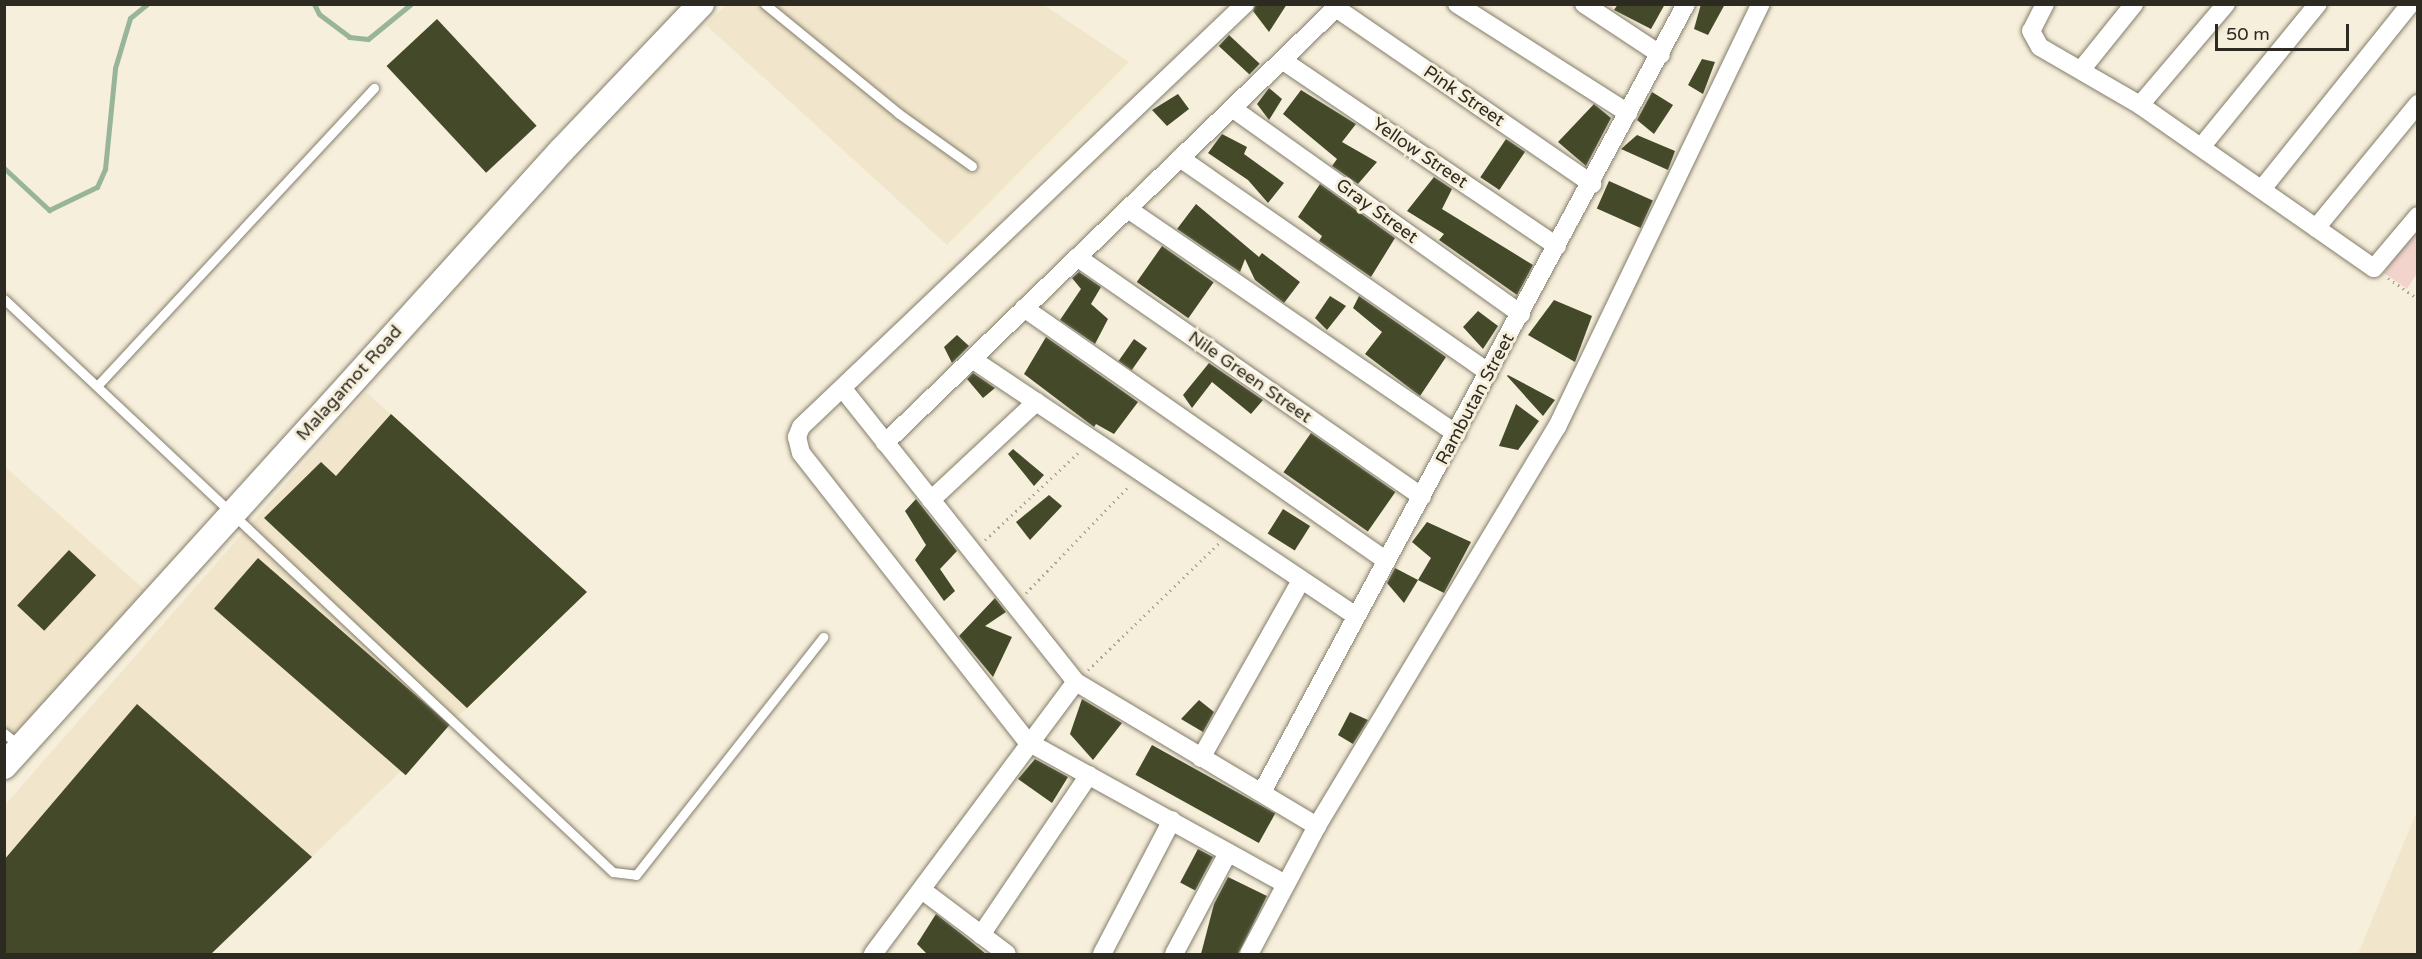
<!DOCTYPE html>
<style>
body{margin:0}
#map{position:relative;width:2422px;height:959px;overflow:hidden;background:#f6efdb;font-family:"Varela Round",sans-serif}
div>[style]{position:absolute}
[style*='--x']{left:calc(var(--x)*1px);top:calc(var(--y)*1px);width:calc(var(--w)*1px);rotate:calc(var(--a)*1deg)}
.built>*{inset:0;background:#f1e6cb}
.green>*{inset:0;background:#f2d4cd}
.stream>*{height:5px;margin:-2.5px;padding:0 2.5px;transform-origin:2.5px;border-radius:2.5px;background:#98b599}
.building>*{inset:0;background:#434929;transform-origin:0 0}
.path>*{height:3px;margin-top:-1.5px;transform-origin:0;background:repeating-linear-gradient(90deg,#ada797 0 1.5px,transparent 0 6px)}
.roads{filter:drop-shadow(0 0 2px #837d6b) drop-shadow(0 0 2px #837d6b)}
.lane>*{height:9px;margin:-4.5px;padding:0 4.5px;transform-origin:4.5px;border-radius:4.5px;background:#fff}
.street>*{height:18px;margin:-9px;padding:0 9px;transform-origin:9px;border-radius:9px;background:#fff}
.secondary>*{height:26px;margin:-13px;padding:0 13px;transform-origin:13px;border-radius:13px;background:#fff}
span{translate:-50% -50%;white-space:nowrap;text-align:center;line-height:1.15;-webkit-text-stroke:6px #f6efdb;paint-order:stroke}
.street-label{font-size:18px;color:#2d2a22}
.frame{position:absolute;inset:0;border:6px solid #2d2a22;pointer-events:none}
.scale{position:absolute;left:2215px;top:24px;width:134px;height:27px;box-sizing:border-box;border:3px solid #2d2a22;border-top:0;padding-left:8px;font-size:18px;line-height:21px;white-space:nowrap;color:#2d2a22;-webkit-text-stroke:4px #f6efdb;paint-order:stroke}
</style>
<div id="map">
<div class="built">
<i style="clip-path:polygon(726px 5px,1044px 5px,1129px 62px,947px 245px,706px 25px)"></i>
<i style="clip-path:polygon(366px 392px,587px 592px,211px 954px,5px 954px,5px 805px)"></i>
<i style="clip-path:polygon(4px 466px,145px 590px,15px 736px,4px 727px)"></i>
<i style="clip-path:polygon(2417px 811px,2417px 954px,2358px 954px)"></i>
</div>
<div class="green">
<i style="clip-path:polygon(2413px 232px,2417px 235px,2417px 273px,2407px 289px,2384px 273px)"></i>
</div>
<div class="stream">
<i style="--x:314;--y:4;--w:11;--a:63"></i>
<i style="--x:319;--y:14;--w:38;--a:37"></i>
<i style="--x:349;--y:37;--w:19;--a:6"></i>
<i style="--x:368;--y:39;--w:55;--a:-39.1"></i>
<i style="--x:4;--y:168;--w:62;--a:43"></i>
<i style="--x:49;--y:210;--w:53;--a:-25.6"></i>
<i style="--x:97;--y:187;--w:20;--a:-66"></i>
<i style="--x:105;--y:169;--w:101;--a:-84.3"></i>
<i style="--x:115;--y:68;--w:52;--a:-73.3"></i>
<i style="--x:130;--y:18;--w:22;--a:-39"></i>
</div>
<div class="building">
<i style="clip-path:polygon(1256px 4px,1287px 4px,1269px 32px,1253px 11px)"></i>
<i style="clip-path:polygon(1618px 4px,1665px 4px,1651px 29px,1614px 10px)"></i>
<i style="clip-path:polygon(1701px 4px,1725px 4px,1708px 35px,1694px 29px)"></i>
<i style="left:437px;top:19px;width:146px;height:69px;rotate:47deg"></i>
<i style="left:1229px;top:35px;width:42px;height:15px;rotate:43deg"></i>
<i style="clip-path:polygon(1702px 59px,1715px 62px,1703px 94px,1688px 85px)"></i>
<i style="clip-path:polygon(1269px 88px,1282px 99px,1269px 120px,1257px 104px)"></i>
<i style="clip-path:polygon(1301px 90px,1356px 124px,1342px 142px,1377px 162px,1358px 184px,1332px 166px,1337px 159px,1283px 114px)"></i>
<i style="clip-path:polygon(1652px 92px,1673px 105px,1654px 134px,1637px 120px)"></i>
<i style="clip-path:polygon(1178px 94px,1189px 109px,1167px 126px,1152px 110px)"></i>
<i style="clip-path:polygon(1594px 104px,1611px 118px,1586px 166px,1558px 142px)"></i>
<i style="clip-path:polygon(1222px 134px,1247px 147px,1244px 154px,1284px 183px,1268px 203px,1248px 180px,1208px 153px)"></i>
<i style="clip-path:polygon(1637px 135px,1675px 151px,1668px 170px,1621px 149px)"></i>
<i style="left:1506px;top:139px;width:23px;height:46px;rotate:34deg"></i>
<i style="clip-path:polygon(1434px 177px,1452px 189px,1442px 209px,1533px 265px,1517px 295px,1439px 240px,1444px 234px,1407px 211px)"></i>
<i style="left:1609px;top:181px;width:48px;height:30px;rotate:24deg"></i>
<i style="clip-path:polygon(1320px 184px,1395px 238px,1371px 277px,1319px 241px,1322px 236px,1298px 217px)"></i>
<i style="clip-path:polygon(1196px 204px,1259px 257px,1262px 253px,1300px 282px,1284px 303px,1255px 280px,1245px 259px,1240px 272px,1177px 229px)"></i>
<i style="left:1162px;top:246px;width:63px;height:44px;rotate:35deg"></i>
<i style="clip-path:polygon(1079px 272px,1101px 287px,1091px 304px,1108px 319px,1095px 344px,1060px 320px,1081px 289px,1072px 278px)"></i>
<i style="clip-path:polygon(1330px 296px,1346px 306px,1327px 330px,1315px 318px)"></i>
<i style="clip-path:polygon(1359px 296px,1446px 357px,1420px 396px,1365px 354px,1382px 332px,1353px 308px)"></i>
<i style="clip-path:polygon(1554px 300px,1592px 316px,1575px 362px,1528px 335px)"></i>
<i style="clip-path:polygon(1478px 311px,1498px 326px,1483px 349px,1463px 327px)"></i>
<i style="clip-path:polygon(957px 335px,969px 346px,952px 363px,944px 347px)"></i>
<i style="clip-path:polygon(1046px 337px,1138px 402px,1114px 434px,1096px 424px,1094px 427px,1024px 374px)"></i>
<i style="left:1134px;top:339px;width:16px;height:27px;rotate:35deg"></i>
<i style="clip-path:polygon(1209px 363px,1263px 400px,1251px 414px,1212px 382px,1192px 408px,1183px 395px)"></i>
<i style="clip-path:polygon(973px 373px,995px 388px,983px 398px,967px 379px)"></i>
<i style="clip-path:polygon(1508px 375px,1555px 400px,1543px 416px,1507px 376px)"></i>
<i style="clip-path:polygon(1516px 404px,1539px 421px,1518px 450px,1499px 446px)"></i>
<i style="clip-path:polygon(391px 414px,587px 592px,467px 708px,264px 518px,321px 462px,336px 476px)"></i>
<i style="left:1311px;top:433px;width:103px;height:48px;rotate:35deg"></i>
<i style="clip-path:polygon(1013px 449px,1044px 475px,1034px 486px,1008px 454px)"></i>
<i style="clip-path:polygon(1049px 495px,1062px 506px,1030px 540px,1016px 522px)"></i>
<i style="clip-path:polygon(916px 499px,957px 551px,940px 569px,955px 591px,944px 601px,915px 560px,926px 545px,905px 511px)"></i>
<i style="left:1283px;top:509px;width:32px;height:29px;rotate:32deg"></i>
<i style="clip-path:polygon(1427px 522px,1471px 542px,1444px 593px,1418px 580px,1431px 558px,1412px 542px)"></i>
<i style="left:69px;top:550px;width:37px;height:76px;rotate:43deg"></i>
<i style="left:258px;top:558px;width:254px;height:67px;rotate:41deg"></i>
<i style="clip-path:polygon(1395px 568px,1418px 580px,1404px 603px,1387px 583px)"></i>
<i style="clip-path:polygon(995px 598px,1006px 612px,985px 626px,1012px 637px,993px 677px,959px 636px)"></i>
<i style="clip-path:polygon(1082px 699px,1122px 723px,1093px 760px,1070px 734px)"></i>
<i style="clip-path:polygon(1199px 700px,1214px 712px,1203px 732px,1181px 719px)"></i>
<i style="clip-path:polygon(137px 704px,312px 857px,211px 954px,4px 954px,4px 860px)"></i>
<i style="clip-path:polygon(1350px 712px,1368px 720px,1353px 744px,1338px 735px)"></i>
<i style="left:1152px;top:745px;width:141px;height:34px;rotate:29deg"></i>
<i style="clip-path:polygon(1035px 759px,1068px 777px,1052px 803px,1018px 779px)"></i>
<i style="left:1198px;top:849px;width:17px;height:38px;rotate:28deg"></i>
<i style="clip-path:polygon(1228px 877px,1267px 896px,1238px 954px,1201px 954px,1214px 904px)"></i>
<i style="clip-path:polygon(936px 914px,969px 940px,986px 954px,927px 954px,917px 944px)"></i>
</div>
<div class="path">
<i style="--x:2388;--y:278;--w:37;--a:35"></i>
<i style="--x:985;--y:540;--w:129;--a:-43.1"></i>
<i style="--x:1026;--y:593;--w:150;--a:-46.1"></i>
<i style="--x:1088;--y:670;--w:182;--a:-44.1"></i>
</div>
<div class="roads">
<div class="lane">
<i style="--x:765;--y:4;--w:172;--a:39.3"></i>
<i style="--x:898;--y:113;--w:91;--a:35.6"></i>
<i style="--x:4;--y:299;--w:836;--a:43.26"></i>
<i style="--x:613;--y:872;--w:23;--a:7"></i>
<i style="--x:636;--y:875;--w:303;--a:-51.8"></i>
<i style="--x:97;--y:386;--w:407;--a:-47.1"></i>
<i style="--x:4;--y:733;--w:19;--a:39"></i>
</div>
<div class="street">
<i style="--x:1245;--y:4;--w:613;--a:136.39"></i>
<i style="--x:801;--y:427;--w:11;--a:112"></i>
<i style="--x:797;--y:437;--w:16;--a:76"></i>
<i style="--x:801;--y:453;--w:367;--a:51.9"></i>
<i style="--x:1028;--y:742;--w:294;--a:28.9"></i>
<i style="--x:1457;--y:4;--w:203;--a:32.5"></i>
<i style="--x:1584;--y:4;--w:92;--a:33.5"></i>
<i style="--x:2045;--y:4;--w:30;--a:117"></i>
<i style="--x:2031;--y:31;--w:18;--a:61"></i>
<i style="--x:2040;--y:47;--w:116;--a:30.1"></i>
<i style="--x:2140;--y:105;--w:285;--a:34.9"></i>
<i style="--x:2374;--y:268;--w:68;--a:-49.8"></i>
<i style="--x:1336;--y:8;--w:311;--a:34.5"></i>
<i style="--x:1282;--y:60;--w:332;--a:34.1"></i>
<i style="--x:2081;--y:70;--w:85;--a:-51.2"></i>
<i style="--x:2140;--y:105;--w:133;--a:-49.6"></i>
<i style="--x:1232;--y:108;--w:355;--a:35.5"></i>
<i style="--x:2202;--y:146;--w:183;--a:-50.8"></i>
<i style="--x:1180;--y:158;--w:376;--a:34.8"></i>
<i style="--x:2262;--y:189;--w:237;--a:-51.3"></i>
<i style="--x:1128;--y:209;--w:398;--a:34.4"></i>
<i style="--x:2316;--y:228;--w:161;--a:-50.6"></i>
<i style="--x:1077;--y:257;--w:420;--a:34.8"></i>
<i style="--x:1024;--y:308;--w:442;--a:34.9"></i>
<i style="--x:972;--y:359;--w:462;--a:33.8"></i>
<i style="--x:843;--y:389;--w:374;--a:51.5"></i>
<i style="--x:1076;--y:682;--w:281;--a:30.9"></i>
<i style="--x:885;--y:443;--w:632;--a:-43.97"></i>
<i style="--x:931;--y:500;--w:144;--a:-43"></i>
<i style="--x:1201;--y:758;--w:202;--a:-60.6"></i>
<i style="--x:1262;--y:792;--w:895;--a:-61.72"></i>
<i style="--x:922;--y:890;--w:106;--a:37"></i>
<i style="--x:981;--y:935;--w:193;--a:-56"></i>
<i style="--x:873;--y:954;--w:339;--a:-53.3"></i>
<i style="--x:1102;--y:954;--w:151;--a:-62.4"></i>
<i style="--x:1174;--y:954;--w:115;--a:-61.9"></i>
<i style="--x:1249;--y:954;--w:145;--a:-62"></i>
<i style="--x:1317;--y:826;--w:466;--a:-59"></i>
<i style="--x:1557;--y:427;--w:470;--a:-64.3"></i>
</div>
<div class="secondary">
<i style="--x:4;--y:766;--w:830;--a:-47.83"></i>
<i style="--x:561;--y:151;--w:203;--a:-46.4"></i>
</div>
</div>
<div class="street-label">
<span style="left:1464px;top:96px;rotate:34deg">Pink Street</span>
<span style="left:1420px;top:153px;rotate:34deg">Yellow Street</span>
<span style="left:1377px;top:211px;rotate:36deg">Gray Street</span>
<span style="left:1250px;top:377px;rotate:35deg">Nile Green Street</span>
<span style="left:349px;top:383px;rotate:-48deg">Malagamot Road</span>
<span style="left:1475px;top:399px;rotate:-62deg">Rambutan Street</span>
</div>
<div class="frame"></div>
<div class="scale">50 m</div>
</div>
